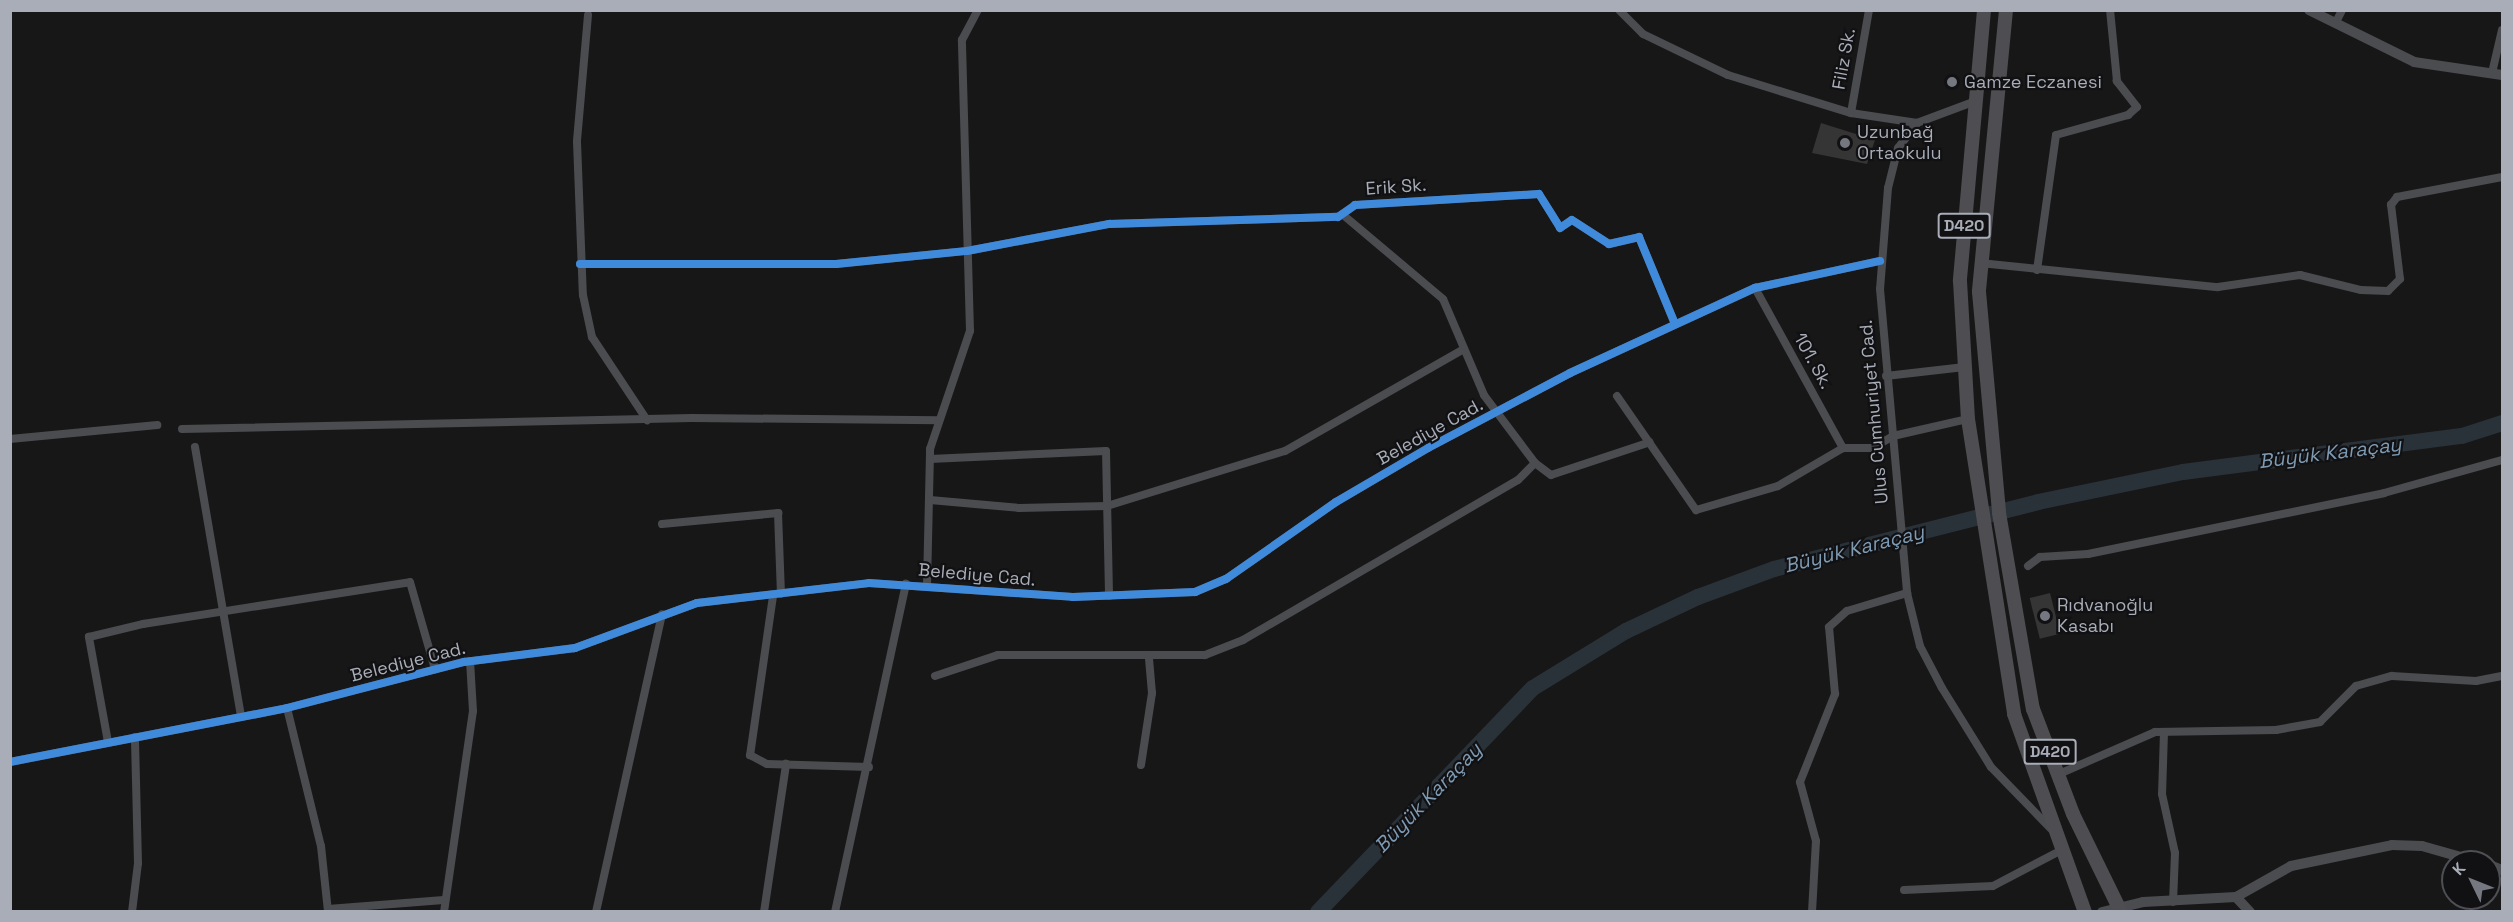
<!DOCTYPE html>
<meta charset="utf-8">
<style>
body{margin:0}
#map{position:relative;width:2513px;height:922px;overflow:hidden;background:#171717;font-family:"Space Grotesk",sans-serif}
div>[style]{position:absolute}
[style*='--x']{left:calc(var(--x)*1px);top:calc(var(--y)*1px);width:calc(var(--w)*1px);rotate:calc(var(--a)*1deg)}
.river>*{height:16px;margin:-8px;padding:0 8px;transform-origin:8px;border-radius:8px;background:#2a3239}
.building>*{inset:0;background:#353536;transform-origin:0 0}
.minor>*{height:8px;margin:-4px;padding:0 4px;transform-origin:4px;border-radius:4px;background:#4b4c50}
.tertiary>*{height:10px;margin:-5px;padding:0 5px;transform-origin:5px;border-radius:5px;background:#4b4c50}
.trunk>*{height:14px;margin:-7px;padding:0 7px;transform-origin:7px;border-radius:7px;background:#4e4e52}
.cycleway>*{height:8px;margin:-4px;padding:0 4px;transform-origin:4px;border-radius:4px;background:#408adc}
.dots>*{width:16px;height:16px;translate:-50% -50%;box-sizing:border-box;border:3px solid #111113;border-radius:50%}
span{translate:-50% -50%;white-space:nowrap;text-align:center;line-height:1.15;-webkit-text-stroke:4.5px #111113;paint-order:stroke}
.shield-label span{padding:2px 4px;background:#111113;border:2px solid;border-radius:4px;-webkit-text-stroke-width:0}
.shield-label{font-size:16px;color:#a8adb8;font-weight:700}
.street-label{font-size:18px;color:#a8adb8}
.poi-label{font-size:18px;color:#a8adb8}
.left{translate:0 -50%;text-align:left}
.water-label{font-size:20px;color:#7f9bb3;font-style:italic}
.frame{position:absolute;inset:0;border:12px solid #a8adb8;pointer-events:none}
.north{position:absolute;left:2441px;top:850px;width:60px;height:60px;box-sizing:border-box;background:#111113;border:2px solid #4d4f55;border-radius:50%;rotate:313deg;font-size:16px;font-weight:700;line-height:24px;text-align:center;color:#a8adb8}
.north::after{content:'';display:block;margin:auto;width:21px;height:27px;background:#757880;clip-path:polygon(50% 0,100% 100%,50% 72%,0 100%)}
</style>
<div id="map">
<div class="river">
<i style="--x:1318;--y:912;--w:310;--a:-46.2"></i>
<i style="--x:1533;--y:688;--w:109;--a:-31.5"></i>
<i style="--x:1626;--y:631;--w:80;--a:-25.3"></i>
<i style="--x:1698;--y:597;--w:81;--a:-20.2"></i>
<i style="--x:1774;--y:569;--w:272;--a:-14.2"></i>
<i style="--x:2038;--y:502;--w:148;--a:-11.7"></i>
<i style="--x:2183;--y:472;--w:281;--a:-7.4"></i>
<i style="--x:2462;--y:436;--w:42;--a:-18"></i>
</div>
<div class="building">
<i style="clip-path:polygon(1821px 123px,1875px 140px,1867px 164px,1812px 153px)"></i>
<i style="left:2050px;top:593px;width:42px;height:21px;rotate:76deg"></i>
</div>
<div class="minor">
<i style="--x:1619;--y:10;--w:34;--a:45"></i>
<i style="--x:1643;--y:34;--w:94;--a:25.8"></i>
<i style="--x:1728;--y:75;--w:129;--a:17.2"></i>
<i style="--x:1851;--y:113;--w:67;--a:8.6"></i>
<i style="--x:588;--y:15;--w:127;--a:95"></i>
<i style="--x:577;--y:142;--w:153;--a:87.8"></i>
<i style="--x:583;--y:295;--w:43;--a:77.9"></i>
<i style="--x:592;--y:337;--w:100;--a:56.5"></i>
<i style="--x:2336;--y:22;--w:13;--a:-63"></i>
<i style="--x:2492;--y:73;--w:44;--a:-76.9"></i>
<i style="--x:1973;--y:102;--w:60;--a:159.4"></i>
<i style="--x:1917;--y:123;--w:31;--a:127"></i>
<i style="--x:1898;--y:148;--w:41;--a:104"></i>
<i style="--x:1888;--y:188;--w:101;--a:94.5"></i>
<i style="--x:1880;--y:289;--w:305;--a:84.9"></i>
<i style="--x:1907;--y:593;--w:55;--a:76.2"></i>
<i style="--x:1920;--y:646;--w:47;--a:62.4"></i>
<i style="--x:1942;--y:688;--w:93;--a:58.2"></i>
<i style="--x:1991;--y:767;--w:86;--a:45.9"></i>
<i style="--x:1851;--y:113;--w:105;--a:-80.1"></i>
<i style="--x:1980;--y:263;--w:239;--a:5.8"></i>
<i style="--x:2218;--y:287;--w:83;--a:-8.3"></i>
<i style="--x:2300;--y:275;--w:63;--a:13.8"></i>
<i style="--x:2361;--y:290;--w:27;--a:2"></i>
<i style="--x:2388;--y:291;--w:17;--a:-45"></i>
<i style="--x:2400;--y:279;--w:75;--a:-96.9"></i>
<i style="--x:2391;--y:205;--w:10;--a:-53"></i>
<i style="--x:2397;--y:197;--w:107;--a:-10.8"></i>
<i style="--x:580;--y:264;--w:256;--a:0"></i>
<i style="--x:836;--y:264;--w:132;--a:-5.7"></i>
<i style="--x:967;--y:251;--w:145;--a:-10.8"></i>
<i style="--x:1109;--y:224;--w:229;--a:-1.8"></i>
<i style="--x:1338;--y:217;--w:21;--a:-35"></i>
<i style="--x:1355;--y:205;--w:184;--a:-3.4"></i>
<i style="--x:1539;--y:194;--w:40;--a:58"></i>
<i style="--x:1560;--y:228;--w:14;--a:-34"></i>
<i style="--x:1572;--y:220;--w:44;--a:33"></i>
<i style="--x:1609;--y:244;--w:31;--a:-13"></i>
<i style="--x:1639;--y:237;--w:94;--a:67.5"></i>
<i style="--x:2037;--y:270;--w:136;--a:-82"></i>
<i style="--x:2056;--y:135;--w:75;--a:-15.5"></i>
<i style="--x:2128;--y:115;--w:12;--a:-42"></i>
<i style="--x:2137;--y:107;--w:33;--a:-128"></i>
<i style="--x:2117;--y:81;--w:71;--a:-95.6"></i>
<i style="--x:1755;--y:288;--w:183;--a:61.2"></i>
<i style="--x:1886;--y:376;--w:79;--a:-6.6"></i>
<i style="--x:1617;--y:396;--w:139;--a:55.3"></i>
<i style="--x:1696;--y:510;--w:85;--a:-16.3"></i>
<i style="--x:1778;--y:486;--w:75;--a:-30.3"></i>
<i style="--x:1843;--y:448;--w:30;--a:0"></i>
<i style="--x:1873;--y:448;--w:23;--a:-31"></i>
<i style="--x:1893;--y:436;--w:77;--a:-12.8"></i>
<i style="--x:182;--y:429;--w:510;--a:-1.24"></i>
<i style="--x:692;--y:418;--w:247;--a:0.5"></i>
<i style="--x:10;--y:439;--w:148;--a:-5.4"></i>
<i style="--x:195;--y:447;--w:274;--a:80.3"></i>
<i style="--x:930;--y:459;--w:176;--a:-2.6"></i>
<i style="--x:1106;--y:451;--w:145;--a:88.8"></i>
<i style="--x:1535;--y:463;--w:20;--a:37"></i>
<i style="--x:1551;--y:475;--w:104;--a:-18.4"></i>
<i style="--x:930;--y:500;--w:89;--a:5.1"></i>
<i style="--x:1019;--y:508;--w:88;--a:-1.3"></i>
<i style="--x:1107;--y:506;--w:186;--a:-17.2"></i>
<i style="--x:1285;--y:451;--w:206;--a:-29.7"></i>
<i style="--x:662;--y:524;--w:117;--a:-5.4"></i>
<i style="--x:778;--y:513;--w:81;--a:87.9"></i>
<i style="--x:2028;--y:566;--w:15;--a:-37"></i>
<i style="--x:2040;--y:557;--w:48;--a:-3.6"></i>
<i style="--x:2088;--y:554;--w:302;--a:-11.6"></i>
<i style="--x:2384;--y:493;--w:123;--a:-15.6"></i>
<i style="--x:927;--y:585;--w:136;--a:-88.7"></i>
<i style="--x:930;--y:449;--w:125;--a:-71.3"></i>
<i style="--x:970;--y:331;--w:291;--a:-91.6"></i>
<i style="--x:962;--y:40;--w:34;--a:-62"></i>
<i style="--x:773;--y:596;--w:161;--a:98.2"></i>
<i style="--x:750;--y:755;--w:19;--a:28"></i>
<i style="--x:767;--y:764;--w:102;--a:1.7"></i>
<i style="--x:935;--y:676;--w:66;--a:-18.4"></i>
<i style="--x:998;--y:655;--w:207;--a:0"></i>
<i style="--x:1205;--y:655;--w:41;--a:-21.5"></i>
<i style="--x:1243;--y:640;--w:318;--a:-30.2"></i>
<i style="--x:1518;--y:480;--w:24;--a:-45"></i>
<i style="--x:1535;--y:463;--w:85;--a:-126.9"></i>
<i style="--x:1484;--y:395;--w:104;--a:-113.1"></i>
<i style="--x:1443;--y:299;--w:132;--a:-139.9"></i>
<i style="--x:287;--y:708;--w:142;--a:76.2"></i>
<i style="--x:321;--y:846;--w:66;--a:83.9"></i>
<i style="--x:2164;--y:732;--w:62;--a:91.8"></i>
<i style="--x:2162;--y:794;--w:60;--a:77.6"></i>
<i style="--x:2175;--y:853;--w:49;--a:92.3"></i>
<i style="--x:108;--y:742;--w:107;--a:-100.3"></i>
<i style="--x:89;--y:637;--w:56;--a:-13.5"></i>
<i style="--x:143;--y:624;--w:270;--a:-8.9"></i>
<i style="--x:410;--y:582;--w:91;--a:74"></i>
<i style="--x:10;--y:762;--w:282;--a:-11"></i>
<i style="--x:287;--y:708;--w:183;--a:-14.6"></i>
<i style="--x:464;--y:662;--w:112;--a:-7.2"></i>
<i style="--x:575;--y:648;--w:130;--a:-20.2"></i>
<i style="--x:697;--y:603;--w:173;--a:-6.6"></i>
<i style="--x:869;--y:583;--w:204;--a:3.9"></i>
<i style="--x:1073;--y:597;--w:122;--a:-2.3"></i>
<i style="--x:1195;--y:592;--w:34;--a:-23"></i>
<i style="--x:1226;--y:579;--w:134;--a:-35"></i>
<i style="--x:1336;--y:502;--w:107;--a:-30.4"></i>
<i style="--x:1428;--y:448;--w:161;--a:-27.8"></i>
<i style="--x:1570;--y:373;--w:204;--a:-24.7"></i>
<i style="--x:1755;--y:288;--w:128;--a:-12.2"></i>
<i style="--x:1141;--y:765;--w:73;--a:-81.3"></i>
<i style="--x:1152;--y:693;--w:38;--a:-95"></i>
<i style="--x:2059;--y:774;--w:105;--a:-23.6"></i>
<i style="--x:2155;--y:732;--w:121;--a:-0.9"></i>
<i style="--x:2276;--y:730;--w:45;--a:-10.3"></i>
<i style="--x:2320;--y:722;--w:51;--a:-45"></i>
<i style="--x:2356;--y:686;--w:37;--a:-16"></i>
<i style="--x:2392;--y:676;--w:84;--a:3.4"></i>
<i style="--x:2476;--y:681;--w:26;--a:-11"></i>
<i style="--x:1904;--y:890;--w:89;--a:-2.6"></i>
<i style="--x:1993;--y:886;--w:76;--a:-27.6"></i>
<i style="--x:328;--y:909;--w:116;--a:-4.4"></i>
<i style="--x:132;--y:912;--w:49;--a:-83"></i>
<i style="--x:138;--y:863;--w:126;--a:-91.4"></i>
<i style="--x:444;--y:912;--w:203;--a:-81.8"></i>
<i style="--x:473;--y:711;--w:50;--a:-93.4"></i>
<i style="--x:596;--y:912;--w:305;--a:-77.5"></i>
<i style="--x:764;--y:912;--w:150;--a:-81.5"></i>
<i style="--x:835;--y:912;--w:336;--a:-77.8"></i>
<i style="--x:1812;--y:912;--w:71;--a:-86.8"></i>
<i style="--x:1816;--y:841;--w:61;--a:-105.2"></i>
<i style="--x:1800;--y:782;--w:95;--a:-68.3"></i>
<i style="--x:1835;--y:694;--w:67;--a:-95.1"></i>
<i style="--x:1829;--y:627;--w:24;--a:-42"></i>
<i style="--x:1847;--y:611;--w:63;--a:-16.7"></i>
</div>
<div class="tertiary">
<i style="--x:2309;--y:10;--w:117;--a:26.3"></i>
<i style="--x:2414;--y:62;--w:89;--a:8.4"></i>
<i style="--x:2489;--y:865;--w:14;--a:21"></i>
<i style="--x:2236;--y:897;--w:21;--a:47"></i>
<i style="--x:2102;--y:912;--w:42;--a:-13.7"></i>
<i style="--x:2143;--y:902;--w:93;--a:-3.1"></i>
<i style="--x:2236;--y:897;--w:63;--a:-29.4"></i>
<i style="--x:2291;--y:866;--w:103;--a:-11.7"></i>
<i style="--x:2392;--y:845;--w:30;--a:2"></i>
<i style="--x:2422;--y:846;--w:58;--a:15.9"></i>
</div>
<div class="trunk">
<i style="--x:1984;--y:10;--w:272;--a:95.1"></i>
<i style="--x:1960;--y:281;--w:138;--a:86.7"></i>
<i style="--x:1968;--y:419;--w:299;--a:81.1"></i>
<i style="--x:2014;--y:714;--w:210;--a:70.3"></i>
<i style="--x:2006;--y:10;--w:283;--a:95.5"></i>
<i style="--x:1979;--y:292;--w:222;--a:84.8"></i>
<i style="--x:1999;--y:513;--w:199;--a:80.2"></i>
<i style="--x:2033;--y:709;--w:112;--a:69.1"></i>
<i style="--x:2073;--y:814;--w:109;--a:63.9"></i>
</div>
<div class="cycleway">
<i style="--x:580;--y:264;--w:256;--a:0"></i>
<i style="--x:836;--y:264;--w:132;--a:-5.7"></i>
<i style="--x:967;--y:251;--w:145;--a:-10.8"></i>
<i style="--x:1109;--y:224;--w:229;--a:-1.8"></i>
<i style="--x:1338;--y:217;--w:21;--a:-35"></i>
<i style="--x:1355;--y:205;--w:184;--a:-3.4"></i>
<i style="--x:1539;--y:194;--w:40;--a:58"></i>
<i style="--x:1560;--y:228;--w:14;--a:-34"></i>
<i style="--x:1572;--y:220;--w:44;--a:33"></i>
<i style="--x:1609;--y:244;--w:31;--a:-13"></i>
<i style="--x:1639;--y:237;--w:94;--a:67.5"></i>
<i style="--x:10;--y:762;--w:282;--a:-11"></i>
<i style="--x:287;--y:708;--w:183;--a:-14.6"></i>
<i style="--x:464;--y:662;--w:112;--a:-7.2"></i>
<i style="--x:575;--y:648;--w:130;--a:-20.2"></i>
<i style="--x:697;--y:603;--w:173;--a:-6.6"></i>
<i style="--x:869;--y:583;--w:204;--a:3.9"></i>
<i style="--x:1073;--y:597;--w:122;--a:-2.3"></i>
<i style="--x:1195;--y:592;--w:34;--a:-23"></i>
<i style="--x:1226;--y:579;--w:134;--a:-35"></i>
<i style="--x:1336;--y:502;--w:107;--a:-30.4"></i>
<i style="--x:1428;--y:448;--w:161;--a:-27.8"></i>
<i style="--x:1570;--y:373;--w:204;--a:-24.7"></i>
<i style="--x:1755;--y:288;--w:128;--a:-12.2"></i>
</div>
<div class="dots">
<i style="left:1952px;top:82px;background:#757880"></i>
<i style="left:1845px;top:143px;background:#757880"></i>
<i style="left:2045px;top:616px;background:#757880"></i>
</div>
<div class="shield-label">
<span style="left:1964px;top:226px">D420</span>
<span style="left:2050px;top:752px">D420</span>
</div>
<div class="street-label">
<span style="left:1844px;top:59px;rotate:-80deg">Filiz Sk.</span>
<span style="left:1396px;top:187px;rotate:-4deg">Erik Sk.</span>
<span style="left:1813px;top:361px;rotate:61deg">101. Sk.</span>
<span style="left:1874px;top:412px;rotate:-95deg">Ulus Cumhuriyet Cad.</span>
<span style="left:1430px;top:432px;rotate:-29deg">Belediye Cad.</span>
<span style="left:977px;top:575px;rotate:5deg">Belediye Cad.</span>
<span style="left:408px;top:662px;rotate:-14deg">Belediye Cad.</span>
</div>
<div class="poi-label">
<span class="left" style="left:1964px;top:82px">Gamze Eczanesi</span>
<span class="left" style="left:1857px;top:143px">Uzunbağ<br>Ortaokulu</span>
<span class="left" style="left:2057px;top:616px">Rıdvanoğlu<br>Kasabı</span>
</div>
<div class="water-label">
<span style="left:2330px;top:453px;rotate:-7deg">Büyük Karaçay</span>
<span style="left:1854px;top:549px;rotate:-14deg">Büyük Karaçay</span>
<span style="left:1428px;top:798px;rotate:-46deg">Büyük Karaçay</span>
</div>
<div class="frame"></div>
<div class="north">K</div>
</div>
